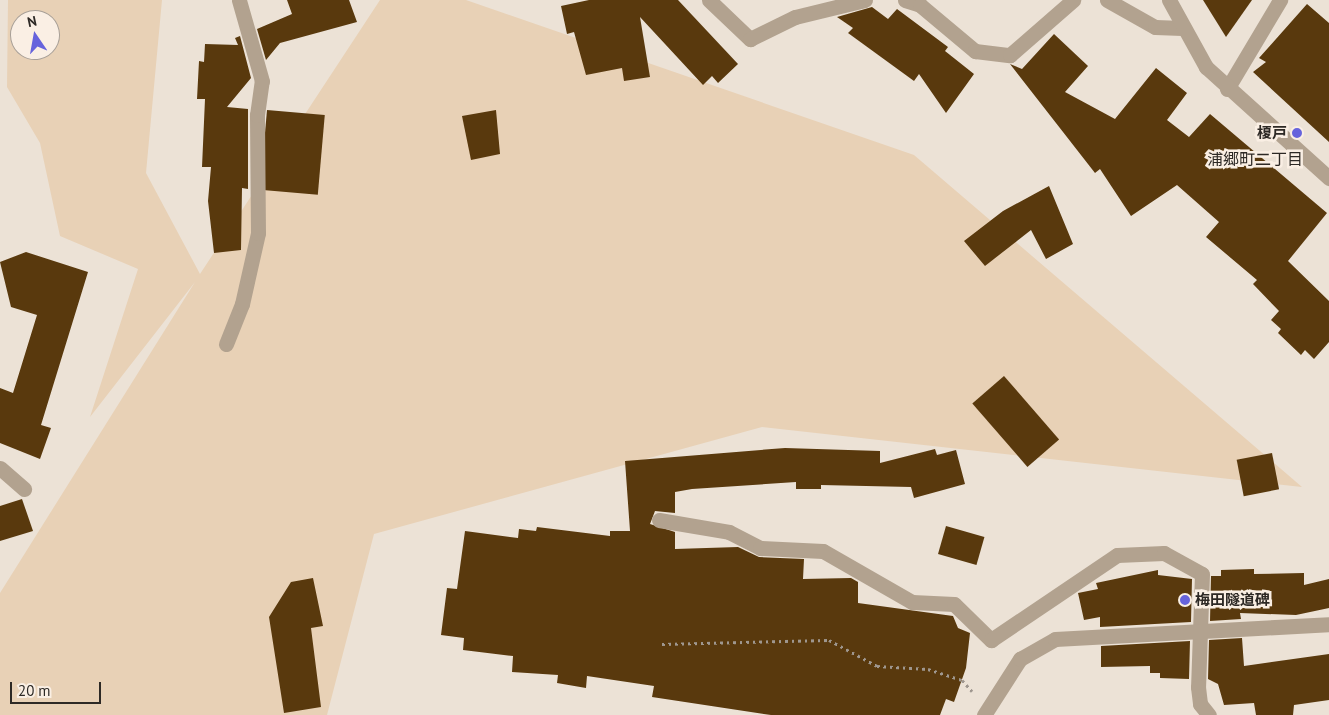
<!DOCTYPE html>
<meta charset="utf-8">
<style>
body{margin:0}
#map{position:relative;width:1329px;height:715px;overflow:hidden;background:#ece2d6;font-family:"PT Sans","Noto Sans JP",sans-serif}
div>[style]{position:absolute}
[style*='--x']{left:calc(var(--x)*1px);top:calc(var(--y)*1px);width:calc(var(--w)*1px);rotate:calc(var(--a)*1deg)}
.green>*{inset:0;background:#e8d1b6}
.building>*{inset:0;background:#59390d;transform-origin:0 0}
.path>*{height:3px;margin-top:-1.5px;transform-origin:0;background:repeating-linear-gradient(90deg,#9f978f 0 2.5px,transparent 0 6.5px)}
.service>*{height:15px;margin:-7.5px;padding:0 7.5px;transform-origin:7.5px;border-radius:7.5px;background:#b2a28f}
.minor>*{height:15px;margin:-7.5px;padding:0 7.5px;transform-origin:7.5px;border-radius:7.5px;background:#b2a28f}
.tertiary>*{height:15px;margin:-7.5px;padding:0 7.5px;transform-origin:7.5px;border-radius:7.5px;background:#b2a28f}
.dots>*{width:14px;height:14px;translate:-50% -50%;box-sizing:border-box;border:2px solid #faefe4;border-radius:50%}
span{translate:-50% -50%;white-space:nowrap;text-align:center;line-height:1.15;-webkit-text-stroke:5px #faefe4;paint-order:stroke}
.poi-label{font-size:15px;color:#2d2925;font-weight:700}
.right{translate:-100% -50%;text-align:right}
.left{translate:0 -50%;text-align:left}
.neighbourhood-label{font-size:16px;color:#2d2925}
.north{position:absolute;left:10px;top:10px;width:50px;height:50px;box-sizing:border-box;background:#faefe4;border:1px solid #a8a098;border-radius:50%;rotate:348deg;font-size:14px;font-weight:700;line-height:20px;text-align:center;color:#2d2925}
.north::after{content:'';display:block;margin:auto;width:18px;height:22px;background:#6663dc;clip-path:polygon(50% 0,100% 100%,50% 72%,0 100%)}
.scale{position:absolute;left:10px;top:682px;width:91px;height:22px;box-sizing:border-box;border:2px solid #2d2925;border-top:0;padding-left:6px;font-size:15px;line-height:18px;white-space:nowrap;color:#2d2925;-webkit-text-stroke:4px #faefe4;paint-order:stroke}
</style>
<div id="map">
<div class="green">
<i style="clip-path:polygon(evenodd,8px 0,162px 0,146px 173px,200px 274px,380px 0,466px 0,914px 155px,1302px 487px,762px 427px,374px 534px,327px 715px,0 715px,0 593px,195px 282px,90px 417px,138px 269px,60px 236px,40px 143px,7px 87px,8px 0,20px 20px,50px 20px,50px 50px,20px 50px,20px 20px)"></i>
</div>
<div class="building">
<i style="clip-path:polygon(287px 0,349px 0,357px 22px,280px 43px,266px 60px,257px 29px,292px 14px)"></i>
<i style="clip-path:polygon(589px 0,678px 0,738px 64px,718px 83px,712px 76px,703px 85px,640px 17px,650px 77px,624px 81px,622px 68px,586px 75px,574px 32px,567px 34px,561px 6px)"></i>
<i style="clip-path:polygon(1203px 0,1252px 0,1226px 37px)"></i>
<i style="clip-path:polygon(1307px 4px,1329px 23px,1329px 142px,1253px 72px,1266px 62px,1259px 58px)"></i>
<i style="clip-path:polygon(872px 7px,888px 19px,897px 9px,948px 47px,945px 51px,974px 74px,946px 113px,919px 74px,914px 81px,848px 33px,853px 28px,837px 17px)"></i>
<i style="clip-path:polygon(1054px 34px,1088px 66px,1065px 92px,1115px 119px,1156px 68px,1187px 93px,1167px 120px,1189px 137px,1210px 114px,1327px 213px,1288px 261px,1329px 301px,1329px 342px,1314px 359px,1305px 350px,1301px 355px,1278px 333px,1281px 329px,1271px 320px,1279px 311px,1253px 284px,1257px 280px,1206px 237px,1219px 222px,1177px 185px,1131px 216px,1100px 169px,1095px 173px,1010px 64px,1022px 69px)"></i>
<i style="clip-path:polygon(240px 36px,251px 78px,227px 107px,248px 109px,248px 189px,242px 188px,241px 250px,214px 253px,208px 201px,211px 167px,202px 167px,205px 99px,197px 99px,199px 61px,204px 62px,205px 44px,238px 45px,235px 38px)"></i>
<i style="left:267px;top:110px;width:58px;height:80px;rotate:5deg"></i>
<i style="clip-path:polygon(496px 110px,500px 154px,471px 160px,462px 116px)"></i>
<i style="clip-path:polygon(1049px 186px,1073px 244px,1046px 259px,1031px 230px,985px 266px,964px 241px,1003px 211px)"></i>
<i style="clip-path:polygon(26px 252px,88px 272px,41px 425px,51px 428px,40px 459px,0 443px,0 388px,13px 393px,37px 315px,11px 307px,0 262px)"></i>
<i style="left:1004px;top:376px;width:84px;height:42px;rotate:49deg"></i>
<i style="clip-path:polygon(785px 448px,880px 451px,880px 463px,935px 449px,937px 455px,956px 450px,965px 484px,914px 498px,911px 487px,821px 485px,821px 489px,796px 489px,796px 482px,692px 489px,675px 492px,675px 513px,655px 511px,650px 524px,675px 532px,675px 549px,738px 547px,759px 557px,804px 559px,803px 579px,851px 578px,858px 582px,858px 603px,953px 616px,958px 628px,970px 633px,966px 668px,954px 702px,946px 699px,940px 715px,771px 715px,652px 697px,654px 686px,587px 676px,586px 688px,557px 683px,558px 675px,512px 672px,513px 656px,463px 650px,464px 638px,441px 635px,447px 588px,457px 589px,465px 531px,518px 538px,519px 529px,536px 531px,537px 527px,610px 536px,610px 531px,630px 531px,625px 461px)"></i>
<i style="left:1272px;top:453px;width:37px;height:36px;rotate:79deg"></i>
<i style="clip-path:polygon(22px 499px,33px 531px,0 541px,0 506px)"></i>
<i style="left:946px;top:526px;width:40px;height:29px;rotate:16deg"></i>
<i style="clip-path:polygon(1254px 569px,1254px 574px,1304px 573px,1304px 585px,1329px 579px,1329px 608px,1296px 615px,1240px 613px,1241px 619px,1210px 621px,1211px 576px,1221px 576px,1221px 570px)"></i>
<i style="clip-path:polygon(1158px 570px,1158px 575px,1192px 579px,1191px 622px,1100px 627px,1100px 617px,1084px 620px,1078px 593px,1098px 589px,1096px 583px)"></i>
<i style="clip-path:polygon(313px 578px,323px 626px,311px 628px,321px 707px,284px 713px,269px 617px,291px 582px)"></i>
<i style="clip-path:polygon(1242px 638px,1244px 666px,1329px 654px,1329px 700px,1294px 705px,1293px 715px,1256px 715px,1254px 703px,1224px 705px,1218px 684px,1208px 679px,1209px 640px)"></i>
<i style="clip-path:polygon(1190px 641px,1189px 679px,1160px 678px,1160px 673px,1150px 673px,1150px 666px,1101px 667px,1101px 646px)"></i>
</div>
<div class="path">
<i style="--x:662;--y:644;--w:167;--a:-1.4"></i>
<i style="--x:829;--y:640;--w:55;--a:28.4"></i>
<i style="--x:877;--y:666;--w:51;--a:3.4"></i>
<i style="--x:928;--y:669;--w:36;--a:18"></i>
<i style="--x:962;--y:680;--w:15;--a:48"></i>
</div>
<div class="service">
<i style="--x:709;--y:0;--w:57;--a:43.6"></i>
<i style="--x:750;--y:39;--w:50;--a:-26.1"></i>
<i style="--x:795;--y:17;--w:72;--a:-13.7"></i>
<i style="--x:905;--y:0;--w:16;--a:18"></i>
<i style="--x:920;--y:5;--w:72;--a:39.9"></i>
<i style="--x:975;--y:51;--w:35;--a:7"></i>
<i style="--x:1010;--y:55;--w:84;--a:-41.1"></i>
<i style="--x:226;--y:344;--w:43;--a:-68.2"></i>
<i style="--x:242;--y:304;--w:73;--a:-77.3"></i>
<i style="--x:258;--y:233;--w:118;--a:-90.5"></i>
<i style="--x:257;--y:115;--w:34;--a:-82"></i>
<i style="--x:262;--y:81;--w:84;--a:-105.9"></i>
<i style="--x:0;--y:468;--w:32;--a:41"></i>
<i style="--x:659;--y:520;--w:71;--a:9.7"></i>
<i style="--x:729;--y:532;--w:35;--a:27"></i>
<i style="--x:760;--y:548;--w:63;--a:2.7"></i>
<i style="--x:823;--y:551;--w:103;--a:29.8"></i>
<i style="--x:912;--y:602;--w:42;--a:2.7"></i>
<i style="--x:954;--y:604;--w:52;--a:44.2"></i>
<i style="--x:991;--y:640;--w:152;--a:-34"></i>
<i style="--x:1117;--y:555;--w:47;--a:-2.4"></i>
<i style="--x:1164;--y:553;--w:43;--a:28.9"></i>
<i style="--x:1202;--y:574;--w:113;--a:92"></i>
<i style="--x:1198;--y:687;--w:17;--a:83"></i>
<i style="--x:1200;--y:704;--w:14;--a:51"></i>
</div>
<div class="minor">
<i style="--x:1107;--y:0;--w:55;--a:29.4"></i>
<i style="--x:1155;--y:27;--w:27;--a:2"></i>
<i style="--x:1227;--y:89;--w:104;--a:-59.2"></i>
<i style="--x:984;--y:715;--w:67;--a:-57.3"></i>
<i style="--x:1020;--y:659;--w:40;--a:-29.7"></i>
<i style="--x:1055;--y:639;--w:274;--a:-3.1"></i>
</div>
<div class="tertiary">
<i style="--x:1169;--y:0;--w:77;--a:61.1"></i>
<i style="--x:1206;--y:67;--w:166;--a:42.1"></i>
</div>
<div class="dots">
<i style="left:1297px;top:133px;background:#6663dc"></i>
<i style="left:1185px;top:600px;background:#6663dc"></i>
</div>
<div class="poi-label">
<span class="right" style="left:1287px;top:133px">榎戸</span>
<span class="left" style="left:1195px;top:600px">梅田隧道碑</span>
</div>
<div class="neighbourhood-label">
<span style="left:1255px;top:159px">浦郷町二丁目</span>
</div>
<div class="north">N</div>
<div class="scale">20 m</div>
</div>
